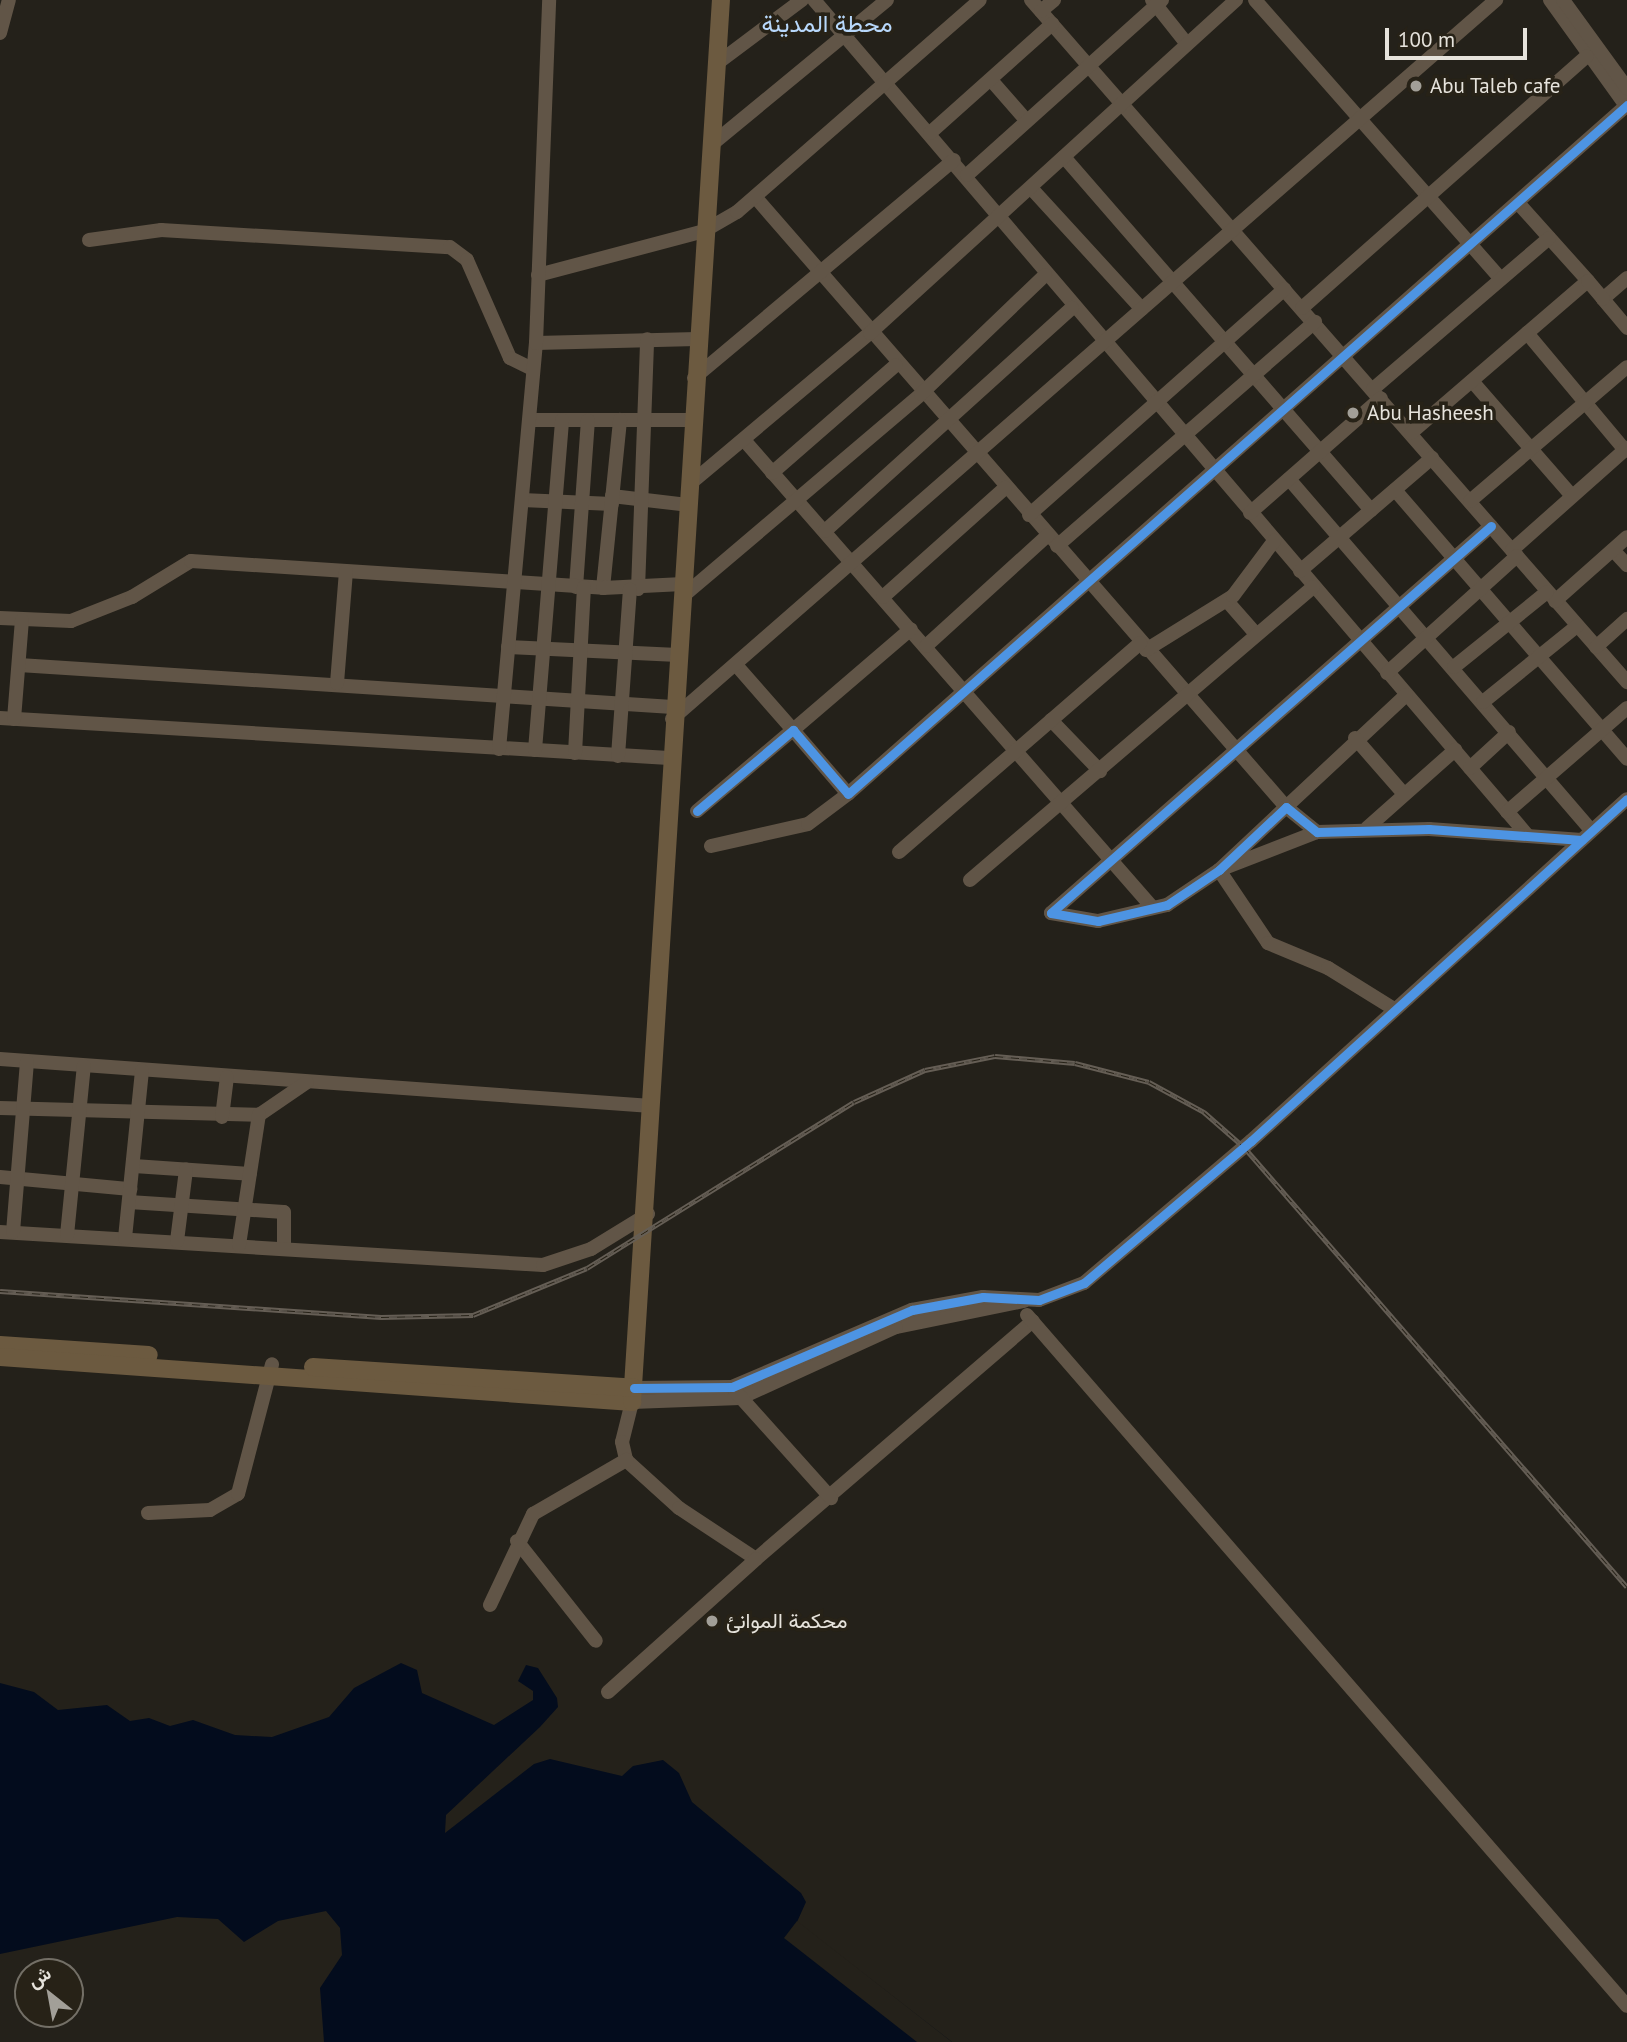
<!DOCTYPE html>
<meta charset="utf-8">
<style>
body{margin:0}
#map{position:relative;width:1627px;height:2042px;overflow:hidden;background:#24211a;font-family:"PT Sans",Vazirmatn,sans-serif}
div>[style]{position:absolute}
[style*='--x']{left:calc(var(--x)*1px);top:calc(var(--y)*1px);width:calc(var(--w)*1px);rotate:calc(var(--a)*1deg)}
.water>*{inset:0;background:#030c1d}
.pier>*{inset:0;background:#24211a}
.minor>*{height:14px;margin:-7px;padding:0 7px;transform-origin:7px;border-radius:7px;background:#615547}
.major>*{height:18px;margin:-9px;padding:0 9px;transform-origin:9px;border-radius:9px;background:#6c5a40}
.rail>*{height:5px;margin-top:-2.5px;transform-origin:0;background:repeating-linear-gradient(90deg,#272217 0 8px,#655e55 0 16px);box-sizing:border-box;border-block:2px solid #655e55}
.cycleway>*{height:9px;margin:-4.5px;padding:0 4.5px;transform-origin:4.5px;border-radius:4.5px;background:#4d94e3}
.dots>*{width:19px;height:19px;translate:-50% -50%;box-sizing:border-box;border:4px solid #272217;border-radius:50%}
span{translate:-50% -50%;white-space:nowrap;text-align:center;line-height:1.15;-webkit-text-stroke:7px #272217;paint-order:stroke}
.poi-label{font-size:21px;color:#e6e3dc}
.left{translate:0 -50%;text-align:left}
.quarter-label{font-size:24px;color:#b8d8fb}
.north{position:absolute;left:14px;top:1958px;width:70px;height:70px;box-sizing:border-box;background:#272217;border:2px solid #736f66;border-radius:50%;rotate:329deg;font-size:19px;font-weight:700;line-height:28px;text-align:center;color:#e6e3dc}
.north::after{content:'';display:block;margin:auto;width:24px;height:32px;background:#a29f98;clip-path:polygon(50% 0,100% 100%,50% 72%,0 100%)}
.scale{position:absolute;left:1385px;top:28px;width:142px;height:32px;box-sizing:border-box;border:4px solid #e6e3dc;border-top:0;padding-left:9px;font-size:21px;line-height:24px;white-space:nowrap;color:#e6e3dc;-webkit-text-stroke:5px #272217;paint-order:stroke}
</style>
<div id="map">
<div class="water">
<i style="clip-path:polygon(401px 1663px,417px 1670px,422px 1693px,494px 1725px,533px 1700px,533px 1691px,518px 1681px,526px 1665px,538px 1668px,557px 1698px,558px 1707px,540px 1727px,446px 1815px,445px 1833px,534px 1764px,550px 1759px,622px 1776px,633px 1766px,663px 1760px,679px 1773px,692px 1802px,801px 1893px,806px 1902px,797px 1922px,952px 2042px,324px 2042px,320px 1988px,342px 1955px,340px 1928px,326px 1911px,278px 1921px,244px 1942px,218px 1919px,177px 1917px,0 1954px,0 1683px,34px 1692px,58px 1710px,107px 1705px,130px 1721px,149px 1718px,170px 1726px,193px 1720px,235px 1735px,272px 1737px,329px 1717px,354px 1688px)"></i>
</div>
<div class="pier">
<i style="clip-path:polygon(797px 1921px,952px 2042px,917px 2042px,784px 1938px)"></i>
</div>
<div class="minor">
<i style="--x:814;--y:0;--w:1099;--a:49.5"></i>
<i style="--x:1031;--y:0;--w:906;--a:48.85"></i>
<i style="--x:1152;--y:0;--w:56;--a:51.5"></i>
<i style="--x:1255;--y:0;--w:371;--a:48.6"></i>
<i style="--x:1550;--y:0;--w:132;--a:54.3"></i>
<i style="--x:1563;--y:0;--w:109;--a:54"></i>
<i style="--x:1041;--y:11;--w:17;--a:-40"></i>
<i style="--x:0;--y:33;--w:34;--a:-75"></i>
<i style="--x:715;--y:65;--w:109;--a:-36.8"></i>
<i style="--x:991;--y:80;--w:53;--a:48.8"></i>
<i style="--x:930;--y:133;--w:164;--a:-41.8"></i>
<i style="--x:711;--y:145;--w:228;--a:-39.5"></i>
<i style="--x:1064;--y:157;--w:468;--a:49"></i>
<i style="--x:967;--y:175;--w:262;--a:-41.9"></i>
<i style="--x:1031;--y:188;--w:164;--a:47.5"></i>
<i style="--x:757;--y:199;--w:806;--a:48.97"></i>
<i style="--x:1286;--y:807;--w:164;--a:-43"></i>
<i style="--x:1519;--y:204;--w:103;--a:48.1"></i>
<i style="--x:89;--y:240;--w:73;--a:-7.9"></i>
<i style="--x:161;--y:230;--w:289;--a:3.4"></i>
<i style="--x:450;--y:247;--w:21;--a:37"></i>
<i style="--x:467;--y:260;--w:107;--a:66.3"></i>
<i style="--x:510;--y:358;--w:25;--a:26"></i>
<i style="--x:538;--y:275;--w:172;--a:-14.8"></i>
<i style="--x:704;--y:231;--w:38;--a:-30"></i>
<i style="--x:737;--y:212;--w:322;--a:-41.1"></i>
<i style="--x:1627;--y:278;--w:32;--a:139"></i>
<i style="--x:1603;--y:299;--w:38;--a:50"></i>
<i style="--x:1302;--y:308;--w:380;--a:-41.5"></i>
<i style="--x:1527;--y:333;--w:153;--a:50.1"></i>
<i style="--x:536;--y:343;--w:161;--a:-1.4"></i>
<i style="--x:694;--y:378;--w:339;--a:-40"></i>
<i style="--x:1472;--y:381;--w:152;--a:49"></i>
<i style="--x:1373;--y:389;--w:232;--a:-40.6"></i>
<i style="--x:531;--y:420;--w:162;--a:0"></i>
<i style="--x:1411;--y:433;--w:233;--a:-40.7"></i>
<i style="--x:1588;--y:281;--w:23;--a:50"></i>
<i style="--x:744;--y:440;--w:620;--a:48.86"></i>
<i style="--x:772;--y:473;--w:164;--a:-41.1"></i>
<i style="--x:1289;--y:479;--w:464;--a:49.3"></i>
<i style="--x:691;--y:483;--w:234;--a:-40"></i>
<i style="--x:870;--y:333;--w:495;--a:-42.3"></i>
<i style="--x:1395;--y:490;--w:355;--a:49.2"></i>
<i style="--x:612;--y:496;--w:78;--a:6.7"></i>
<i style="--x:522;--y:500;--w:90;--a:2.5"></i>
<i style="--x:1470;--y:501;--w:206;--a:-40.5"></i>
<i style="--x:1250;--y:513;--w:174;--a:-41.3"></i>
<i style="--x:1029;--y:515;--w:341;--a:-41.5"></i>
<i style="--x:1491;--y:526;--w:586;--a:138.67"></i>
<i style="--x:1051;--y:913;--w:48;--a:9.7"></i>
<i style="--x:1098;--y:921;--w:71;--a:-13.1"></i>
<i style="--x:1167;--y:905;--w:63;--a:-33.9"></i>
<i style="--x:1219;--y:870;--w:92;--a:-43.2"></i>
<i style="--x:1286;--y:807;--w:40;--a:39"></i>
<i style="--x:1317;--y:832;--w:112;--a:-1.5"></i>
<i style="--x:1429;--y:829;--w:153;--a:4.1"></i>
<i style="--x:825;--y:531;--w:333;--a:-42.1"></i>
<i style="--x:1057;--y:546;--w:342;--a:-41"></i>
<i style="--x:1512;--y:550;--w:154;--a:-41.6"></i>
<i style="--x:1613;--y:550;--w:21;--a:47"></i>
<i style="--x:1300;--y:571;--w:174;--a:-40.6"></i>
<i style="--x:576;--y:587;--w:167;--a:-85.9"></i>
<i style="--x:603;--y:588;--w:169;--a:-84.2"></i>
<i style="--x:638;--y:589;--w:250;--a:-87.9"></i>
<i style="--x:682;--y:597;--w:314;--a:-40.3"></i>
<i style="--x:921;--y:394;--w:172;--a:-43.8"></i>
<i style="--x:883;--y:597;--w:164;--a:-41.8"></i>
<i style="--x:1227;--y:601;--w:44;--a:48.7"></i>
<i style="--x:1555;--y:601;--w:96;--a:-41.6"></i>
<i style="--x:0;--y:618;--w:71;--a:2.4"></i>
<i style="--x:71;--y:621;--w:66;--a:-21.5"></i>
<i style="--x:132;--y:597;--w:69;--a:-31.4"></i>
<i style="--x:191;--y:561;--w:413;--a:3.7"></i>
<i style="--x:603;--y:588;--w:80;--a:-2.9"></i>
<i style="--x:926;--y:646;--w:164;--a:-42.3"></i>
<i style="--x:508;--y:647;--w:170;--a:2.7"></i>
<i style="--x:1596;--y:647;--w:42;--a:-42.1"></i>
<i style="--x:1146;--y:650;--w:102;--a:-31.8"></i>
<i style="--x:1233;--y:596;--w:69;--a:-53.3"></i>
<i style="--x:19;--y:665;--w:655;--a:3.67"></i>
<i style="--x:737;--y:666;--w:85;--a:48.8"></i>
<i style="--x:793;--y:730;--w:155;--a:-40.6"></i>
<i style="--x:1454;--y:667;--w:119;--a:-38.9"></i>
<i style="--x:1387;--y:673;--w:175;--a:-42"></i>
<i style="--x:337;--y:683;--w:112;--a:-85.4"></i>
<i style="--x:1483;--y:702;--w:121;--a:-39"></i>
<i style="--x:0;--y:718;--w:670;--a:3.42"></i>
<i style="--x:14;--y:719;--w:99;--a:-85.4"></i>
<i style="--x:672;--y:719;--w:1094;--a:-41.11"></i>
<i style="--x:1051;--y:720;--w:71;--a:46.1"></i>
<i style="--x:1355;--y:738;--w:73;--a:48.9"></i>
<i style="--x:499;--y:749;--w:408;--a:-84.8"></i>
<i style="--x:536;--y:343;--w:343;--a:-87.8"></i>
<i style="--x:535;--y:750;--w:331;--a:-85.3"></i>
<i style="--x:575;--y:753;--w:166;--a:-86.9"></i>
<i style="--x:618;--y:756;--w:167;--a:-85.9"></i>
<i style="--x:1470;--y:768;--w:53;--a:-42.7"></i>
<i style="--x:697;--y:811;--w:126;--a:-40.2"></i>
<i style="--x:793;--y:730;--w:84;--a:49.3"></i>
<i style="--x:848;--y:794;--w:1040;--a:-41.49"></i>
<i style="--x:1507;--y:812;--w:159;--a:-40.9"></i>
<i style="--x:1367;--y:828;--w:118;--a:-41.6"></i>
<i style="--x:1317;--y:832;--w:105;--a:158.8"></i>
<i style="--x:1219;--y:870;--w:88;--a:56.1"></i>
<i style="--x:1268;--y:943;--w:65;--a:22.6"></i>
<i style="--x:1328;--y:968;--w:78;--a:31.8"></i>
<i style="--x:711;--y:846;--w:99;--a:-12.8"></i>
<i style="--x:808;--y:824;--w:50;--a:-36.9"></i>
<i style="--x:899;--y:852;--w:319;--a:-40.9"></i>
<i style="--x:970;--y:880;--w:451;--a:-40.5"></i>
<i style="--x:0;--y:1059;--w:653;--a:4.13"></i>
<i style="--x:0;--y:1108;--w:259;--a:1.5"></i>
<i style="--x:259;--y:1115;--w:58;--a:-34.5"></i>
<i style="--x:222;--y:1117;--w:40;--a:-82.9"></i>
<i style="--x:134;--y:1166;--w:116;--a:3.9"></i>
<i style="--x:0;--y:1177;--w:131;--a:5.3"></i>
<i style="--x:129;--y:1202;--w:155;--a:3.7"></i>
<i style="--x:284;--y:1212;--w:36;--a:90"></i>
<i style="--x:0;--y:1232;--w:544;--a:3.48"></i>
<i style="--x:543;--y:1265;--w:51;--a:-18.4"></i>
<i style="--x:591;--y:1249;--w:67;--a:-31.6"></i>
<i style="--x:13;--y:1232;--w:171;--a:-85.3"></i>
<i style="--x:67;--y:1235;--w:170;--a:-84.3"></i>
<i style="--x:125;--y:1238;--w:168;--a:-84.2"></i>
<i style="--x:177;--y:1241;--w:72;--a:-82.8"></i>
<i style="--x:239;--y:1245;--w:132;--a:-81.3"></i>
<i style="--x:1024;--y:1301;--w:131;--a:168.5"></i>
<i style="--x:896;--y:1327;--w:171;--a:155.5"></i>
<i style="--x:740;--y:1398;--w:108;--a:177.9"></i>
<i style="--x:632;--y:1402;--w:41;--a:104"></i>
<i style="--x:622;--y:1442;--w:18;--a:77"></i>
<i style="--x:626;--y:1460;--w:72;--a:42.2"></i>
<i style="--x:679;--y:1508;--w:92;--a:33.5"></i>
<i style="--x:756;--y:1559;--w:365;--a:-40.7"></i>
<i style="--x:1027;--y:1315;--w:915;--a:49.03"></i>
<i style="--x:634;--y:1388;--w:98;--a:-0.6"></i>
<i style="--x:732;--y:1387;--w:196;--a:-23.2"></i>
<i style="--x:912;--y:1310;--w:72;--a:-10.4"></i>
<i style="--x:983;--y:1297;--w:56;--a:3.1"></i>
<i style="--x:1039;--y:1300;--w:48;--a:-20.7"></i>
<i style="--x:1084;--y:1283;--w:219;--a:-40.4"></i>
<i style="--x:1251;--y:1141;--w:508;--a:-42.29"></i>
<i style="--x:735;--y:1391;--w:144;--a:48.1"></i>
<i style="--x:148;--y:1513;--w:62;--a:-2.8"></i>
<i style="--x:210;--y:1510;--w:32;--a:-30"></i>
<i style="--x:238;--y:1494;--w:134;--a:-75.3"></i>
<i style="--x:517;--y:1541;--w:127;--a:51.7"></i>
<i style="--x:490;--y:1605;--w:101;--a:-64.7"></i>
<i style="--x:533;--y:1514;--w:108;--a:-30.1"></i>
<i style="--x:608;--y:1692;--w:199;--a:-41.9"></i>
</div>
<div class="major">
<i style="--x:0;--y:1345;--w:149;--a:3.8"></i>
<i style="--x:0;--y:1357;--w:634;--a:4.07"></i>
<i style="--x:632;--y:1402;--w:1405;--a:-86.37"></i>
<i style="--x:313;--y:1367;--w:322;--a:3.7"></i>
</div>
<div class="rail">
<i style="--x:0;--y:1291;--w:382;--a:3.9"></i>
<i style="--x:381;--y:1317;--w:92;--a:-1.2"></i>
<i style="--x:473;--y:1315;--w:123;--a:-22.4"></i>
<i style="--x:587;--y:1268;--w:314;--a:-31.9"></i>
<i style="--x:854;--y:1102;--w:78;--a:-24.3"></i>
<i style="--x:925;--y:1070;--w:71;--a:-11.3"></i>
<i style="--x:995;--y:1056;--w:80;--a:5"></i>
<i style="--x:1075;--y:1063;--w:76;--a:14.4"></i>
<i style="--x:1149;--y:1082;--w:63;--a:28.6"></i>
<i style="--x:1204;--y:1112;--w:53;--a:41.2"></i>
<i style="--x:1244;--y:1147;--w:583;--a:48.96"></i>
</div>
<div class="cycleway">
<i style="--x:1491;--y:526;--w:586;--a:138.67"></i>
<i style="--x:1051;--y:913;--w:48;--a:9.7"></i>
<i style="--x:1098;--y:921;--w:71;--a:-13.1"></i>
<i style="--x:1167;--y:905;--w:63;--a:-33.9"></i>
<i style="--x:1219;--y:870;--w:92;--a:-43.2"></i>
<i style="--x:1286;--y:807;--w:40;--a:39"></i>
<i style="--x:1317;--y:832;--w:112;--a:-1.5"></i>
<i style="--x:1429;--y:829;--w:153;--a:4.1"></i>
<i style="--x:697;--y:811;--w:126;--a:-40.2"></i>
<i style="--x:793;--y:730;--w:84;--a:49.3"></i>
<i style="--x:848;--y:794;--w:1040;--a:-41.49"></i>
<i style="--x:634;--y:1388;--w:98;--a:-0.6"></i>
<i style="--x:732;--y:1387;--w:196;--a:-23.2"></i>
<i style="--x:912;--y:1310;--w:72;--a:-10.4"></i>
<i style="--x:983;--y:1297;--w:56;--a:3.1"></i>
<i style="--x:1039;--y:1300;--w:48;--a:-20.7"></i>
<i style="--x:1084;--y:1283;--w:219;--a:-40.4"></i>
<i style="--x:1251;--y:1141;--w:508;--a:-42.29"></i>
</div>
<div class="dots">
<i style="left:1416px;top:86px;background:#a29f98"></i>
<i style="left:1353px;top:413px;background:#a29f98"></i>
<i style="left:712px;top:1621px;background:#a29f98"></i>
</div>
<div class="poi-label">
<span class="left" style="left:1430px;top:86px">Abu Taleb cafe</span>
<span class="left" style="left:1367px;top:413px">Abu Hasheesh</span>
<span class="left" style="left:726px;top:1621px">محكمة الموانئ</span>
</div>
<div class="quarter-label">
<span style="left:827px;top:24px">محطة المدينة</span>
</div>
<div class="north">ش</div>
<div class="scale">100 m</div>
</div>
